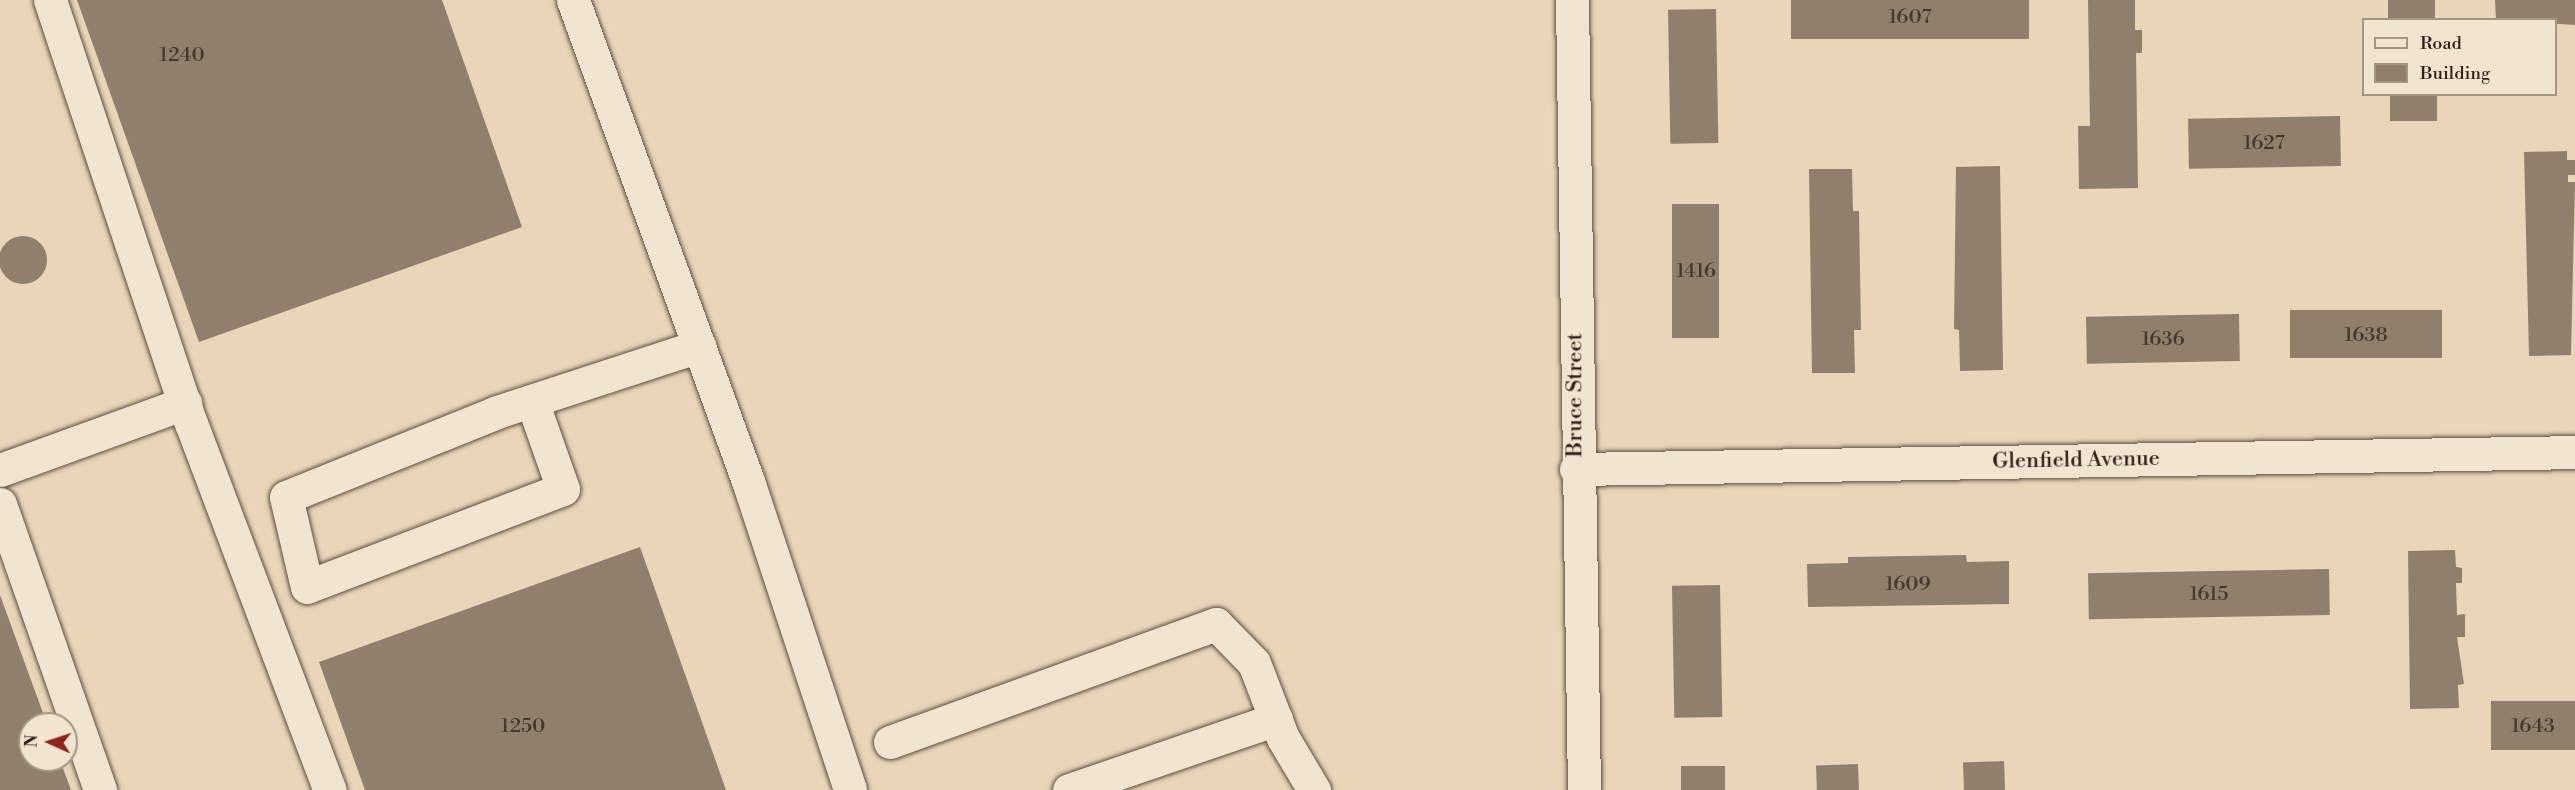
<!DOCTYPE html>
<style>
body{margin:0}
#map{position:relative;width:2575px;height:790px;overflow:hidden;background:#e9d6b8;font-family:"Libre Bodoni",serif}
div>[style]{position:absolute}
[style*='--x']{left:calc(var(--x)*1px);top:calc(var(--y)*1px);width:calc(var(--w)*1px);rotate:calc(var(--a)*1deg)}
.building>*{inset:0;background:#8f7f6c;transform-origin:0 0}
.round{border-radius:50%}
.roads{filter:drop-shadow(0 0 2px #5d4e41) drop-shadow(0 0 2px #5d4e41)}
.minor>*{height:33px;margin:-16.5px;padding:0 16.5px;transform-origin:16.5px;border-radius:16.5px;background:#f1e4d1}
span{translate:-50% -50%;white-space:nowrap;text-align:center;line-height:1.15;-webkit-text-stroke:4.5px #f1e4d1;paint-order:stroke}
.number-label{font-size:20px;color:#46382e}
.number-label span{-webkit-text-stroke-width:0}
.street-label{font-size:22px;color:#2e2119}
.legend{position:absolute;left:2362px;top:18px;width:195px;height:78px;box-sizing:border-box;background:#f1e4d1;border:2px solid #a39687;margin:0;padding:8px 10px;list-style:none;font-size:18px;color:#2e2119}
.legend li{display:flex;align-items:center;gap:12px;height:30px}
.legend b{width:30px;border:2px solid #a39687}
.north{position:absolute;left:18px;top:712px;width:60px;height:60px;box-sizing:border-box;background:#f1e4d1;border:2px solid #a39687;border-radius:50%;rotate:273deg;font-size:16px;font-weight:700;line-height:24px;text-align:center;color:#2e2119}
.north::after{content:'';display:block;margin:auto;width:21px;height:27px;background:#8f2418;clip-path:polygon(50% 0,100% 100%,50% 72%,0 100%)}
</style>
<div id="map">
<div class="building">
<i style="clip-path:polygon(77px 0,442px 0,522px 227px,199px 342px)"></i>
<i style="left:1791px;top:0;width:238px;height:39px"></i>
<i style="clip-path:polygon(2088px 0,2135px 0,2135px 30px,2142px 30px,2142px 53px,2136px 53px,2138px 188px,2079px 189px,2078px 126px,2090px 126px)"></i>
<i style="left:2388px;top:0;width:47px;height:20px"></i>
<i style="clip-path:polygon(2495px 0,2575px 0,2575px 25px,2496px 20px)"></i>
<i style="left:1716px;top:9px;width:134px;height:48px;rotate:89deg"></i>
<i style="left:2390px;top:94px;width:47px;height:27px"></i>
<i style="left:2340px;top:116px;width:50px;height:152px;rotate:89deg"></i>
<i style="clip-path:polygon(2567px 151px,2567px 160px,2575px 160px,2575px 175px,2568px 175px,2568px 182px,2575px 182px,2571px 355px,2529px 356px,2524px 152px)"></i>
<i style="clip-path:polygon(2000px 166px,2003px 370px,1960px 371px,1959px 330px,1954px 329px,1956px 167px)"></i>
<i style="clip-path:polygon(1809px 169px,1852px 169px,1853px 211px,1859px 211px,1861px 330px,1854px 330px,1855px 373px,1812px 373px)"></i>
<i style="left:1672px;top:204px;width:47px;height:134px"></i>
<i class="round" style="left:-1px;top:236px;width:48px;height:48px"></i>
<i style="left:2442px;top:310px;width:48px;height:152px;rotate:90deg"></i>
<i style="left:2239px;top:314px;width:47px;height:153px;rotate:89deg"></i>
<i style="clip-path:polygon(640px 547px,726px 790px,365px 790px,319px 662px)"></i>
<i style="clip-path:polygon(2455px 550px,2456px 567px,2462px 568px,2462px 583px,2456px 583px,2457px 615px,2465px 614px,2465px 637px,2457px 637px,2464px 684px,2458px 685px,2459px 708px,2410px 709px,2408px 551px)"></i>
<i style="clip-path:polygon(1966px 555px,1967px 562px,2009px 561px,2009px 604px,1808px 607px,1807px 564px,1848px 563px,1848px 557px)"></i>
<i style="left:2329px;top:569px;width:46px;height:241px;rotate:89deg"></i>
<i style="left:1720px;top:585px;width:132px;height:48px;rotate:89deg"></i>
<i style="clip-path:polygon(0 595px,47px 724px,30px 724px,30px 760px,60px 760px,71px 790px,0 790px)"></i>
<i style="left:2575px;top:701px;width:49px;height:84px;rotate:90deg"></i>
<i style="left:2004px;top:761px;width:29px;height:41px;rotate:88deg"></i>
<i style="left:1858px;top:764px;width:26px;height:42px;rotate:88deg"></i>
<i style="left:1725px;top:766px;width:24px;height:44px;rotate:90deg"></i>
</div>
<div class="roads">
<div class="minor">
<i style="--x:50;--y:0;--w:446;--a:71.6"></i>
<i style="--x:191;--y:423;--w:392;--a:69.3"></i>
<i style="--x:573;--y:0;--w:512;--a:70.01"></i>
<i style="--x:748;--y:481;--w:325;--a:71.7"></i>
<i style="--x:1572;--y:0;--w:790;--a:89.13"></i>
<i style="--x:532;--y:401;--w:93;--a:70.6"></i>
<i style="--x:563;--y:489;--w:274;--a:159.1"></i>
<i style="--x:307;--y:587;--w:92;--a:-103.1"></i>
<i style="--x:286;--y:497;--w:227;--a:-21.9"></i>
<i style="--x:497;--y:412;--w:213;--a:-18.1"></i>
<i style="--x:1576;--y:469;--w:999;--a:-0.97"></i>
<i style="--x:0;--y:470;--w:197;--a:-19.9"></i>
<i style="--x:0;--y:504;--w:303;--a:70.7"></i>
<i style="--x:890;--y:742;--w:347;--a:-19.9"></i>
<i style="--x:1216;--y:624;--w:54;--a:45.7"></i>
<i style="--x:1254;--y:663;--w:80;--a:68.9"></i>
<i style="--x:1283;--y:738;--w:61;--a:59.2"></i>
<i style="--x:1069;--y:790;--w:219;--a:-18.9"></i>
</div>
</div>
<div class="number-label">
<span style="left:1910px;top:17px">1607</span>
<span style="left:182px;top:55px">1240</span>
<span style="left:2264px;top:143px">1627</span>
<span style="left:1696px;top:271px">1416</span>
<span style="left:2366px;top:335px">1638</span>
<span style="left:2163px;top:339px">1636</span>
<span style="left:1908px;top:584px">1609</span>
<span style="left:2209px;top:594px">1615</span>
<span style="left:523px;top:726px">1250</span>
<span style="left:2533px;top:726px">1643</span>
</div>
<div class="street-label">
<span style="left:1575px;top:395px;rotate:-90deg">Bruce Street</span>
<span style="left:2076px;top:460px;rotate:-1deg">Glenfield Avenue</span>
</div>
<ul class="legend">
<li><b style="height:8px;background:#f1e4d1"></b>Road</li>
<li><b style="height:16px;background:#8f7f6c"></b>Building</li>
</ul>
<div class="north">N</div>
</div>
